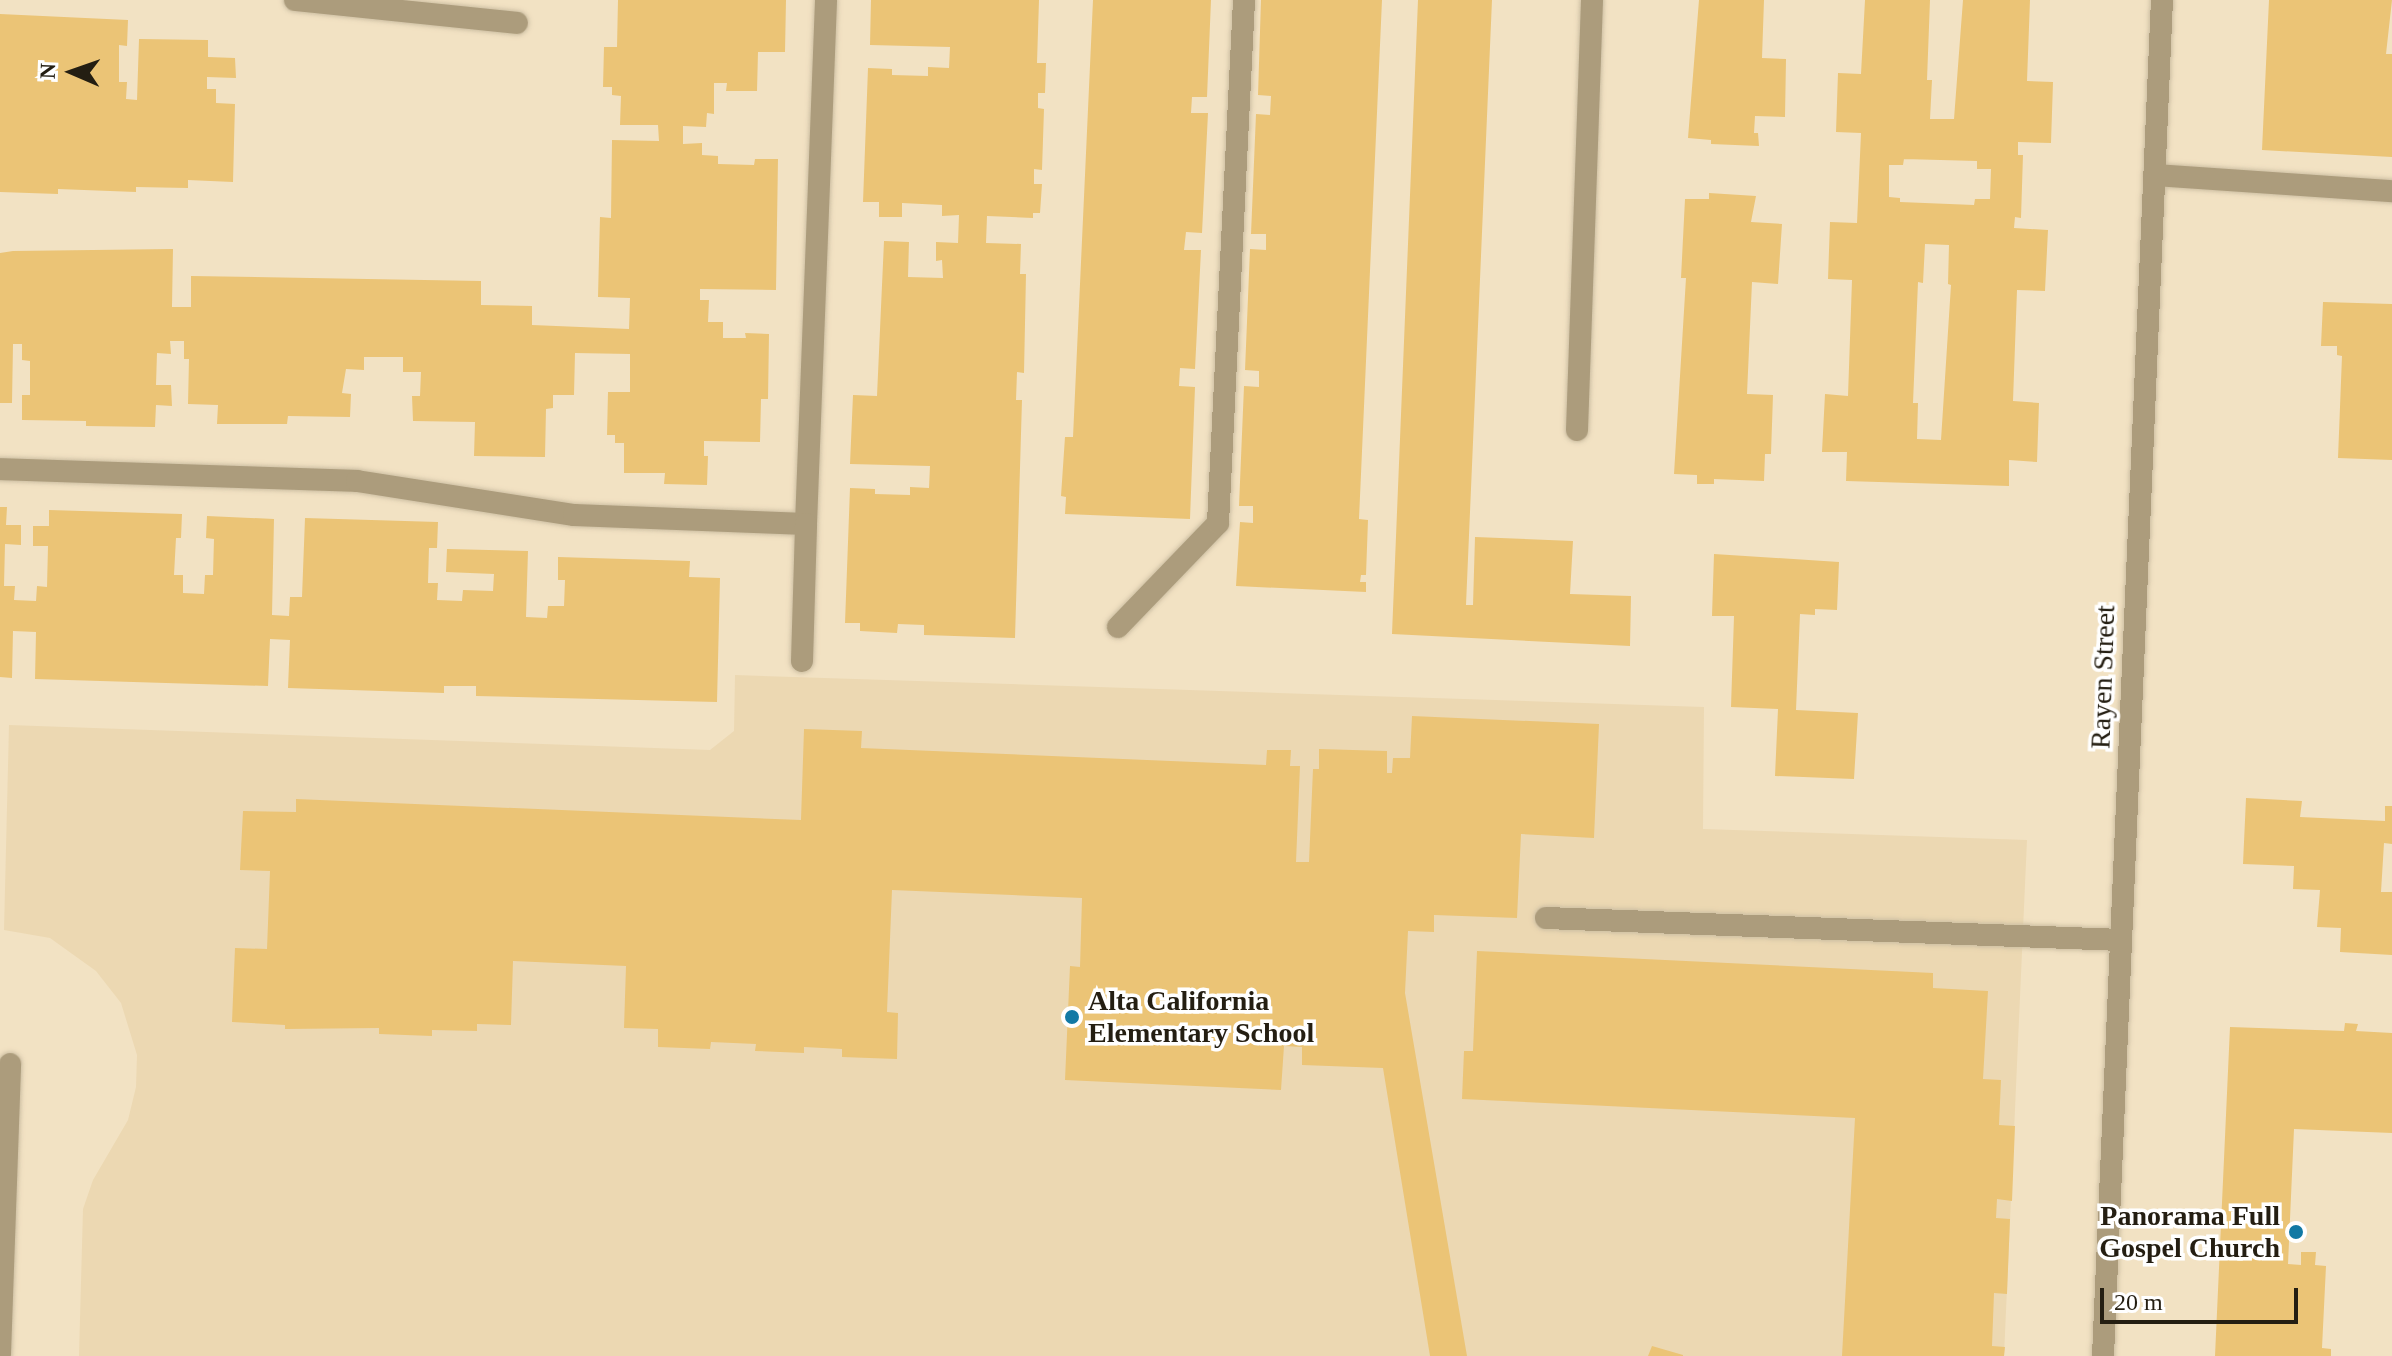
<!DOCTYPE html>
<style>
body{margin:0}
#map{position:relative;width:2392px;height:1356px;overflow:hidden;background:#f2e2c3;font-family:Georgia,serif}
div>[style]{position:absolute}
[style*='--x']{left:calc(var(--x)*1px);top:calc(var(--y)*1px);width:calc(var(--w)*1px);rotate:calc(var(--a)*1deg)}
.built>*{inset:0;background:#ecd8b2}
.building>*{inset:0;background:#ebc476}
.roads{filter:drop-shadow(0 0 2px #cdbfa3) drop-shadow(0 0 2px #cdbfa3)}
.service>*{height:22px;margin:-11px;padding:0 11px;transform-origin:11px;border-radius:11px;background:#ac9c7c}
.minor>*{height:22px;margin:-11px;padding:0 11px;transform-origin:11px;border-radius:11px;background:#ac9c7c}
.tertiary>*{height:22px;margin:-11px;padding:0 11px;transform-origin:11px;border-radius:11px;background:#ac9c7c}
.dots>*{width:22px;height:22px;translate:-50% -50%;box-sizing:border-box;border:4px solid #fff;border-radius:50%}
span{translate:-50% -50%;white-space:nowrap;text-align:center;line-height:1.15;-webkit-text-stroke:7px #fff;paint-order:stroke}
.street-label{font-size:28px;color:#241e12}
.poi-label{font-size:28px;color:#241e12;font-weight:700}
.left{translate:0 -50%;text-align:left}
.right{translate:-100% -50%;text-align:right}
.north{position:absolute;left:32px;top:32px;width:80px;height:80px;-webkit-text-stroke:6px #fff;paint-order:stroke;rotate:272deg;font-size:22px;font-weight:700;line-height:32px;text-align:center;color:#241e12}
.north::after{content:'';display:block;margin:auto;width:28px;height:36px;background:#241e12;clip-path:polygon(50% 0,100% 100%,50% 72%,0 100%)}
.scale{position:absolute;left:2100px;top:1288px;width:198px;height:36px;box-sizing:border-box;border:4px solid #241e12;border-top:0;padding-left:10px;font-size:24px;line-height:28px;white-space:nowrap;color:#241e12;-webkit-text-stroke:6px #fff;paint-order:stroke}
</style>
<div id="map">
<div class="built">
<i style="clip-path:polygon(735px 675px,1704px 707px,1703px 829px,2027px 840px,2004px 1356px,79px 1356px,83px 1209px,93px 1180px,128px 1120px,136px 1087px,137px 1055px,121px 1003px,96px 971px,50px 938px,4px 930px,9px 725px,710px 750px,734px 731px)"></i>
</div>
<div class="building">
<i style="clip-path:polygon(618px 0,786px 0,785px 52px,758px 52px,757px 91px,726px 91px,727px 83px,714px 83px,714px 114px,707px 113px,706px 127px,683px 126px,683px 144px,702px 143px,702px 155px,718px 156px,718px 164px,754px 165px,755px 159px,778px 159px,776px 290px,700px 289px,700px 300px,709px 300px,708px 322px,723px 322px,723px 338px,746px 338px,745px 333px,769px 334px,768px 399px,761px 399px,760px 442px,704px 441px,704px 456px,708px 456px,707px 485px,664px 484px,665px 473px,624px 473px,624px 443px,615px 443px,615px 435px,607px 435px,608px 392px,630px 392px,630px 354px,575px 353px,574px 395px,553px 395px,553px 408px,546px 409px,545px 457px,474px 456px,475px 422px,413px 421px,412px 396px,420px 396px,421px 372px,403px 372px,403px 357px,364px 357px,364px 370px,346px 369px,342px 393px,351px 394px,350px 417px,288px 416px,287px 424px,217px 424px,218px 405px,188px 404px,189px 359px,184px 359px,184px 341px,170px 341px,171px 354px,157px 353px,156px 385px,171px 385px,172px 406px,156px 405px,155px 427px,86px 426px,86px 421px,22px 420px,22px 395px,30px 395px,30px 361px,22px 360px,22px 344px,13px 344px,12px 403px,0 403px,0 253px,13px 251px,173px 249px,172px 307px,191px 307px,191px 276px,481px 281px,481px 305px,532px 306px,532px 325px,629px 329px,630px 298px,598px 297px,600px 217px,611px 218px,612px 140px,659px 141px,658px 125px,620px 125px,621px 96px,612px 95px,612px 87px,603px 87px,604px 47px,617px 47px)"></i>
<i style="clip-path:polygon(871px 0,1039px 0,1037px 63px,1046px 63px,1045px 93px,1038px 93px,1038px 108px,1044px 109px,1042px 170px,1034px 169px,1034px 184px,1042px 184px,1040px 213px,1033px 213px,1033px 218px,987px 216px,986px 243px,1021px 244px,1020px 274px,1026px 274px,1024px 373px,1017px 372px,1016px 400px,1022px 400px,1015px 638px,924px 635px,924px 625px,898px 624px,897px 633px,860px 631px,860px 623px,845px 623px,850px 488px,875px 489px,875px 494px,910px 495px,910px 487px,929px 488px,930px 466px,850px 464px,853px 395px,877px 396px,884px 241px,909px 242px,908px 277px,943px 278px,942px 260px,936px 261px,936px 242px,958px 243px,959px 215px,942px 216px,942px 205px,902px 203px,902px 217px,879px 217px,879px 202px,863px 202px,868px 68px,892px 69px,892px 75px,928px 76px,928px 67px,949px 68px,950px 47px,870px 45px)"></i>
<i style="clip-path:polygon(1093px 0,1211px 0,1207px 97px,1192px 97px,1191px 113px,1208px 113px,1202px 233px,1186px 232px,1184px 250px,1201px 250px,1195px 369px,1180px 368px,1179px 386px,1195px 387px,1190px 519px,1065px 514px,1066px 497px,1061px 496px,1065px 437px,1073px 437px)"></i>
<i style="clip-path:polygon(1261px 0,1382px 0,1359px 519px,1368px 520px,1366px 575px,1361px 575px,1360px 582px,1366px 582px,1366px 592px,1236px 586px,1240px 522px,1253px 523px,1253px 506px,1239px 506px,1244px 386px,1259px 387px,1259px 371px,1245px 370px,1250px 249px,1266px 250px,1266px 234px,1251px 234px,1256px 114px,1270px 115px,1271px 96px,1258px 95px)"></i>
<i style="clip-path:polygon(1418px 0,1492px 0,1466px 605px,1473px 605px,1475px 537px,1573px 541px,1570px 594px,1631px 596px,1630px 646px,1392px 634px)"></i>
<i style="clip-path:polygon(1699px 0,1764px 0,1762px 58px,1786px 59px,1785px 117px,1755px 116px,1754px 133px,1758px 133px,1759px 146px,1711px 144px,1711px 140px,1688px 138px)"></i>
<i style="clip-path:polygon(evenodd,1865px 0,1930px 0,1927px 80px,1932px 80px,1930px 119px,1954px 119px,1963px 0,2030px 0,2027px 81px,2053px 82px,2051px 143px,2018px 142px,2018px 155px,2023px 155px,2021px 218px,2015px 217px,2014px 228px,2048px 230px,2045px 291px,2017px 290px,2013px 401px,2039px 403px,2037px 462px,2009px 460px,2009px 486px,1846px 481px,1847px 452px,1822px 452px,1825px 394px,1848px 396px,1852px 280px,1828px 279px,1830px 222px,1857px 223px,1861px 133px,1836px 132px,1838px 73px,1861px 74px,1865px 0,1904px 159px,1977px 161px,1977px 169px,1991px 169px,1990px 199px,1975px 199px,1974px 205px,1900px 202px,1900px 198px,1889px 197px,1889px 165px,1903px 165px,1904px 159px,1865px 0,1925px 244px,1949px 245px,1948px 284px,1951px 285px,1941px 440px,1917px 439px,1918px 403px,1913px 403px,1918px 282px,1923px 283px,1925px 244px)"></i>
<i style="clip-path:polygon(2269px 0,2392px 0,2386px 54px,2392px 54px,2392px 157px,2262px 150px)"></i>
<i style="clip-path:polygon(0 14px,128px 20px,127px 46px,119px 45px,119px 82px,127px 82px,126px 99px,137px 100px,139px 39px,208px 40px,208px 57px,235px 58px,236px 78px,207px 77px,207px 89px,216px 89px,216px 103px,235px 104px,233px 182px,188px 180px,188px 188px,136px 187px,136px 192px,58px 189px,58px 194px,0 192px)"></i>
<i style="clip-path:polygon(1709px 193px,1756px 196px,1751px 222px,1782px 224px,1778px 284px,1752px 282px,1747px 394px,1773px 395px,1771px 454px,1765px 454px,1764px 481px,1714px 479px,1714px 484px,1697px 484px,1697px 475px,1674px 474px,1686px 278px,1681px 278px,1685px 199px,1709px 199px)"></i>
<i style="clip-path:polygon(2323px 302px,2392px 304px,2392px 460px,2338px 458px,2342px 356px,2337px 355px,2337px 346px,2321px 346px)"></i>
<i style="clip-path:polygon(0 507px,7px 507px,6px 525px,21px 525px,21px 545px,5px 544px,4px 586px,15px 586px,14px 600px,36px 601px,37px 586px,47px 587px,48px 546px,33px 546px,33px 526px,49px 526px,49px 510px,182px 514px,181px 538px,176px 538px,174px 575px,183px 575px,183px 593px,204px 594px,205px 575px,213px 575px,214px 539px,206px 538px,207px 516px,274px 519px,272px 615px,289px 616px,290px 597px,302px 597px,305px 518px,438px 522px,437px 548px,429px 548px,428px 583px,438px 583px,437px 600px,462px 601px,463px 590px,493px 591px,494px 574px,446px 572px,447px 549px,528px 551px,526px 617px,547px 618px,548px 606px,564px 606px,565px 580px,558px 580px,558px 557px,690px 561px,689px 577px,720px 578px,717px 702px,476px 696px,476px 686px,444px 686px,444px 693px,288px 688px,290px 640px,270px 639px,268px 686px,35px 679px,36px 632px,13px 631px,12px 678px,0 677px)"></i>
<i style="clip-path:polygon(1714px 554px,1839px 562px,1837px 610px,1815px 609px,1815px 615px,1800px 614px,1796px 710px,1858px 713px,1854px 779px,1775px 776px,1778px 709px,1731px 707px,1734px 616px,1712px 616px)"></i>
<i style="clip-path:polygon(1412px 716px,1599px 724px,1594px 838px,1521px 834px,1517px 918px,1434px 915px,1434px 932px,1408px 931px,1405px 993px,1467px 1356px,1430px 1356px,1383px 1068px,1302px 1065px,1302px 1047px,1284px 1046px,1281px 1090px,1065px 1080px,1070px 966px,1080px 967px,1082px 898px,892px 890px,887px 1012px,898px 1013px,897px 1059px,842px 1057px,842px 1049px,804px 1047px,804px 1053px,755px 1051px,756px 1044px,711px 1042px,710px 1049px,658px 1047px,658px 1029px,624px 1028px,626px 966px,513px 961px,511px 1025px,477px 1024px,477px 1031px,432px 1030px,432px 1036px,379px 1034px,379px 1028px,285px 1029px,285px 1025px,232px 1022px,235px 948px,267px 949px,270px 871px,240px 870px,243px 811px,296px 812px,296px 799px,801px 820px,804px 729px,862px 731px,861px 748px,1266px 765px,1267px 750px,1291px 750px,1290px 766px,1300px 766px,1296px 862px,1309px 862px,1313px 769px,1319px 769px,1319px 749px,1387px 751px,1387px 773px,1392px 773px,1393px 758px,1410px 758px)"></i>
<i style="clip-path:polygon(2246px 798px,2302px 801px,2300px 817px,2385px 821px,2385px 806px,2392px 806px,2392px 844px,2384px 843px,2381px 892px,2392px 892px,2392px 955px,2340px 952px,2341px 928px,2317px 927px,2320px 890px,2293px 889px,2294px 866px,2243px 864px)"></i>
<i style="clip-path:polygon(1477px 951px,1933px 973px,1933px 988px,1988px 991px,1983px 1079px,2001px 1080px,1999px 1125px,2015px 1126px,2012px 1201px,1997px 1199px,1996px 1218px,2010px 1219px,2007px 1294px,1994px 1293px,1992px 1346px,2005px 1347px,2004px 1356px,1842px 1356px,1855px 1118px,1462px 1099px,1464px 1051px,1473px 1051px)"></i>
<i style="clip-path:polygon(2345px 1023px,2358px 1024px,2356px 1031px,2392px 1033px,2392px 1133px,2294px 1129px,2288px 1264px,2301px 1265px,2301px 1252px,2316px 1252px,2315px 1265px,2326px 1266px,2322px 1348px,2331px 1349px,2331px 1356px,2215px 1356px,2230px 1027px,2344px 1031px)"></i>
<i style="clip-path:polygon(1652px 1346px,1683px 1355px,1683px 1356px,1648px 1356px)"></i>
</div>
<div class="roads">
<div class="service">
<i style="--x:295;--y:0;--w:223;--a:5.9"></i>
<i style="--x:2155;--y:175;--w:238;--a:3.9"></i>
<i style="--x:1577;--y:430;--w:430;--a:-88"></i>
<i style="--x:0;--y:469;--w:357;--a:1.9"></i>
<i style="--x:357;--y:481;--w:220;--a:8.9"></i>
<i style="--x:574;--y:515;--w:232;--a:2.2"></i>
<i style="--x:806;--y:524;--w:524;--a:-87.81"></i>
<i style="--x:1118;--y:627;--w:144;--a:-46.1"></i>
<i style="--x:1218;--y:523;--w:524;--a:-87.15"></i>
<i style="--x:802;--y:661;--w:137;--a:-88.3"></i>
<i style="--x:1546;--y:918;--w:575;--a:2.19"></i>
</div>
<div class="minor">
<i style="--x:0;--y:1354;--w:290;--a:-88"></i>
</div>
<div class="tertiary">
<i style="--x:2103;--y:1356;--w:1357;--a:-87.51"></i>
</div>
</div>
<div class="dots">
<i style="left:1072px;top:1017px;background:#1279a4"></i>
<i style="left:2296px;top:1232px;background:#1279a4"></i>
</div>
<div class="street-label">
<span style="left:2103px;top:677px;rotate:-88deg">Rayen Street</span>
</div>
<div class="poi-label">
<span class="left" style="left:1088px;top:1017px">Alta California<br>Elementary School</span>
<span class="right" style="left:2280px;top:1232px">Panorama Full<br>Gospel Church</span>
</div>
<div class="north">N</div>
<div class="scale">20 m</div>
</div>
